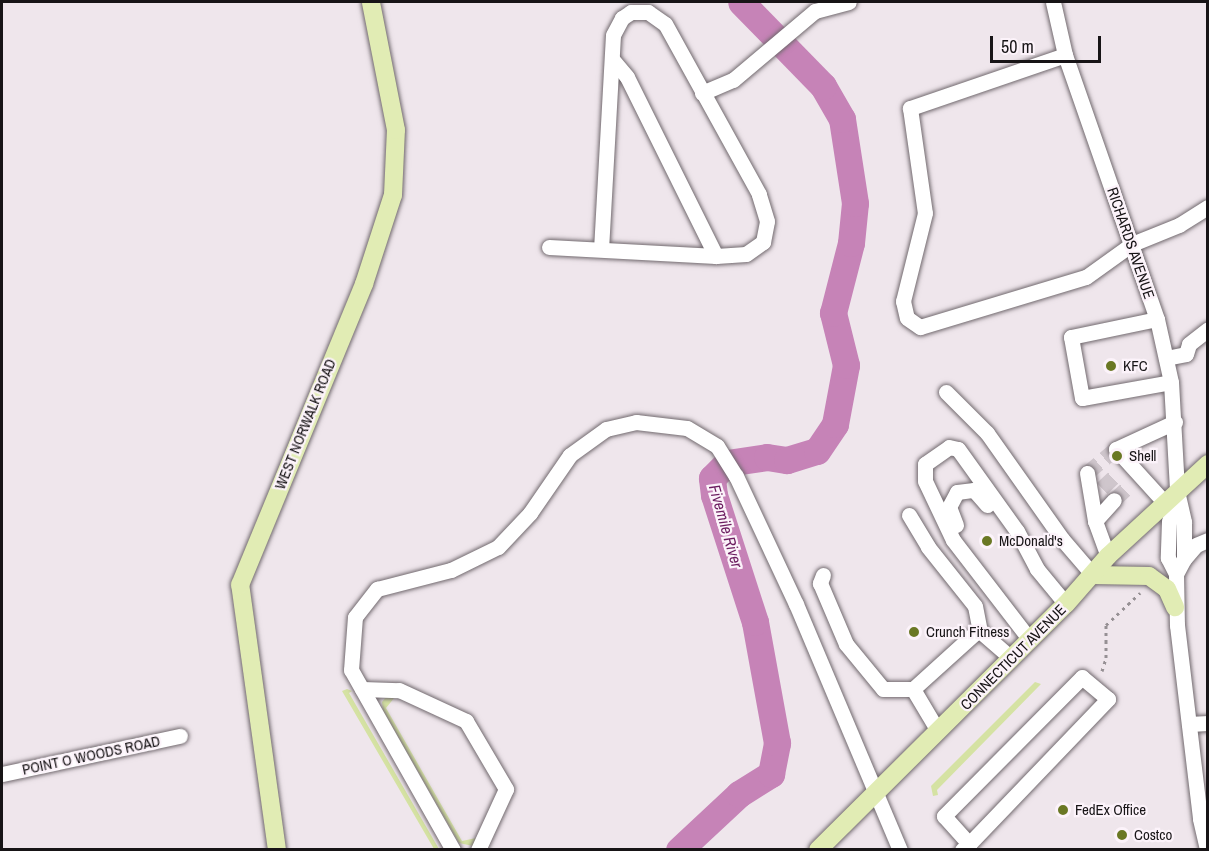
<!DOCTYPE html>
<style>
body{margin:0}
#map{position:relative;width:1209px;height:851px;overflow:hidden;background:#efe6ec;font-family:"Archivo Narrow",sans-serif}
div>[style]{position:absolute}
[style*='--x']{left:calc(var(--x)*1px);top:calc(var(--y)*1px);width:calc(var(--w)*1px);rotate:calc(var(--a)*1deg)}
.green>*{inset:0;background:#d5e2a3}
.river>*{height:27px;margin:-13.5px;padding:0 13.5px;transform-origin:13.5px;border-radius:13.5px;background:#c683b7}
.minor-tunnel>*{height:15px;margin-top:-7.5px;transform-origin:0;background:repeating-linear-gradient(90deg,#cfc6cc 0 15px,transparent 0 23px)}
.path>*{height:3px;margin-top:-1.5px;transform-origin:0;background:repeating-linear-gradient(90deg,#969094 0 3px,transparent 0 7.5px)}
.roads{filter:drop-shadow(0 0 2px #71696e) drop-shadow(0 0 2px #71696e)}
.minor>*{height:15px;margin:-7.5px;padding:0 7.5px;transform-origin:7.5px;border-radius:7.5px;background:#fff}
.major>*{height:18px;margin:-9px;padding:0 9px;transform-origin:9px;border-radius:9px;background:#e1ecb4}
.dots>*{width:16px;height:16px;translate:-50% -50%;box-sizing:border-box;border:3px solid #fcf3fa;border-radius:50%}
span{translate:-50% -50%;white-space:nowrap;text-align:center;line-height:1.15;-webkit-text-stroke:4.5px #fcf3fa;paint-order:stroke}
.street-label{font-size:15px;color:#171416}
.poi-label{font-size:15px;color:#171416}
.left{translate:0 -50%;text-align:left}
.water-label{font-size:16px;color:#6c1d60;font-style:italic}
.frame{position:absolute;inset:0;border:3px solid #171416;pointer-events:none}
.scale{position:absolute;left:990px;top:36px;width:111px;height:27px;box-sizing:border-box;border:3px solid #171416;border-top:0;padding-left:8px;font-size:18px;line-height:21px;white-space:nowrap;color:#171416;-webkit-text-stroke:4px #fcf3fa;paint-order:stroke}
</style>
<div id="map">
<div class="green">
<i style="clip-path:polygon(1035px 682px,1041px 684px,937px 790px,938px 795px,933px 796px,931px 786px)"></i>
<i style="clip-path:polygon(347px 689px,352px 691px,349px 693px,439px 849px,434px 849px,342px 691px)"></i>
<i style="clip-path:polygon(387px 696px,395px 697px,386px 708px,462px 841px,476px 838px,473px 846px,459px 843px,383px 710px,382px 702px)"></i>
</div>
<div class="river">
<i style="--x:679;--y:850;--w:82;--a:-43"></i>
<i style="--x:739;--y:794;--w:38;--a:-32"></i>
<i style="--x:771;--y:774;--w:32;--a:-79"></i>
<i style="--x:777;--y:743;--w:123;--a:-100.3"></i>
<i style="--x:755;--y:622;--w:133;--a:-107.9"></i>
<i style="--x:714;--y:495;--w:17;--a:-97"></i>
<i style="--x:712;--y:478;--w:21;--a:-45"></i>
<i style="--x:727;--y:463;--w:40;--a:-8.5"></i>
<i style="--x:767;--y:457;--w:20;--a:9"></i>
<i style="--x:787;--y:460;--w:31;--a:-17"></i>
<i style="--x:817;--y:451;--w:32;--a:-56"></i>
<i style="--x:835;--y:424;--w:60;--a:-79.4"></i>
<i style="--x:846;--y:365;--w:54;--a:-104"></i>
<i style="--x:833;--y:313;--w:72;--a:-75.6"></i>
<i style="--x:851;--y:243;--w:40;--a:-84.3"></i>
<i style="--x:855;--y:203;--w:85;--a:-98.8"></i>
<i style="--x:842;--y:119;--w:38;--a:-120"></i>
<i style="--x:823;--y:86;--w:117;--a:-134.3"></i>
</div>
<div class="minor-tunnel">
<i style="--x:1087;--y:473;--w:38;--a:-40"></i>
<i style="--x:1102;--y:488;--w:21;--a:-43"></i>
<i style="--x:1114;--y:500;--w:21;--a:-43"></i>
</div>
<div class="path">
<i style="--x:1102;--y:671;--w:14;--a:-73"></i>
<i style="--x:1106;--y:658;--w:33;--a:-90"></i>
<i style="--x:1106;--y:625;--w:47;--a:-43.3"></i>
</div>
<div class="roads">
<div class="minor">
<i style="--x:1053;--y:2;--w:54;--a:77.2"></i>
<i style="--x:1065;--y:55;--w:280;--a:70.8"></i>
<i style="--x:1157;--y:319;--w:65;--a:77.5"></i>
<i style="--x:1171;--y:382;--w:109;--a:86.8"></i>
<i style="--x:1177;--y:491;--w:32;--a:77"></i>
<i style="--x:1184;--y:522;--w:37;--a:90"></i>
<i style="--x:1184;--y:559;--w:17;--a:118"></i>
<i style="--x:1065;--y:55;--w:164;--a:161.1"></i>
<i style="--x:910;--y:108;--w:106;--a:81.9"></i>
<i style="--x:925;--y:213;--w:91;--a:104"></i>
<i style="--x:903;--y:301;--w:17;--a:77"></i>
<i style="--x:907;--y:318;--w:16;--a:35"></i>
<i style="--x:920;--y:327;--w:173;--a:-16.8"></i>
<i style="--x:1086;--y:277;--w:57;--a:-35.7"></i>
<i style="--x:1132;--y:244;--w:51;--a:-22"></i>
<i style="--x:1179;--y:225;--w:34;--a:-32"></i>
<i style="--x:612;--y:59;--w:23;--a:50"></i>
<i style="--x:627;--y:77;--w:200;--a:63.6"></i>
<i style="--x:702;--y:93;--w:34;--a:-23"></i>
<i style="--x:733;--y:80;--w:107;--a:-40.1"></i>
<i style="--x:815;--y:11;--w:35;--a:-15"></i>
<i style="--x:549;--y:247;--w:167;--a:3.1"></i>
<i style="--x:716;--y:256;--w:30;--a:-4"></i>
<i style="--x:746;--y:254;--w:21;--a:-35"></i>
<i style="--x:763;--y:242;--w:21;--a:-79"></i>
<i style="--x:767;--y:221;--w:28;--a:-107"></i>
<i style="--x:759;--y:194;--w:194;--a:-118.9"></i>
<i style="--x:665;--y:24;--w:21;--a:-145"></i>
<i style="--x:648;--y:12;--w:17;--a:180"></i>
<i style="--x:631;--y:12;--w:11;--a:146"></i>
<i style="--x:622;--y:18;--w:19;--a:118"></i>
<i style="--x:613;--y:35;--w:214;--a:93.2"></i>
<i style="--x:1157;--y:319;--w:88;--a:168.2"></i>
<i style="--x:1071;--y:337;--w:62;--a:79.8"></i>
<i style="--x:1082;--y:398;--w:90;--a:-10.2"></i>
<i style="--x:1166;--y:358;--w:20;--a:-11"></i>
<i style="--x:1186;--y:354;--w:10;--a:-73"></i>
<i style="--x:1189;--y:344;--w:24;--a:-38"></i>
<i style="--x:946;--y:392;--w:58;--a:45"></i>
<i style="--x:987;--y:433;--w:130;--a:54.7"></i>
<i style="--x:1062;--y:539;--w:48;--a:49.3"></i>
<i style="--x:1087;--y:473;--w:49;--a:80.5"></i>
<i style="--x:1095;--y:521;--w:37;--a:70"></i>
<i style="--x:1177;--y:492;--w:30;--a:105"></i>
<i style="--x:1169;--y:521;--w:37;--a:92"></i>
<i style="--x:1168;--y:558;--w:18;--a:63"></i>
<i style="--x:1176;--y:574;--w:51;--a:88.9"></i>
<i style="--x:1177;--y:625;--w:195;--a:83.2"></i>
<i style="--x:1200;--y:819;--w:32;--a:77"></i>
<i style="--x:1165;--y:503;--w:73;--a:-132.2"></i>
<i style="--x:1116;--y:449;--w:65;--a:-24.6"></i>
<i style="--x:909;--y:515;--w:37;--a:59"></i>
<i style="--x:928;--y:547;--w:75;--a:51.5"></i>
<i style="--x:975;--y:606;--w:25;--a:79"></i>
<i style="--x:1095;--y:521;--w:28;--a:-48"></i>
<i style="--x:956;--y:525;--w:19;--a:-111"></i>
<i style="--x:949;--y:507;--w:17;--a:-62"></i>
<i style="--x:957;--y:492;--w:17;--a:-7"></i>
<i style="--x:974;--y:490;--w:20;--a:49"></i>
<i style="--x:1184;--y:559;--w:18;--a:-49"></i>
<i style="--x:1196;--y:545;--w:13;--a:-23"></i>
<i style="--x:823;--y:575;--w:9;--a:111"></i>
<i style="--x:820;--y:583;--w:66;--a:66.9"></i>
<i style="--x:846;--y:644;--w:58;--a:50.6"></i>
<i style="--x:883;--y:689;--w:30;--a:0"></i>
<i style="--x:1030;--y:640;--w:126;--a:-127.6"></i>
<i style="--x:953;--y:540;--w:65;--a:-115.4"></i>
<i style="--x:925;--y:481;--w:17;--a:-90"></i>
<i style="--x:925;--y:464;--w:29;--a:-35"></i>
<i style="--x:949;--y:447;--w:9;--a:13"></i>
<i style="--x:958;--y:449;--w:101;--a:54.3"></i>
<i style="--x:1017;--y:531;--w:43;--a:62.2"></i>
<i style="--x:1037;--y:569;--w:45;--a:50.4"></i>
<i style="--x:362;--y:689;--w:37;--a:2"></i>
<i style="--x:399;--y:690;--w:74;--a:24.8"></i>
<i style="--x:466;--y:721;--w:79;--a:59.5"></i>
<i style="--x:506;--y:789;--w:67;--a:114.7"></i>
<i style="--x:1189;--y:724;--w:19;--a:-3"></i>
<i style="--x:938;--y:731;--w:49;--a:-120.8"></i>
<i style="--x:913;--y:689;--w:84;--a:-42.1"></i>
<i style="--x:975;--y:633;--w:5;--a:-22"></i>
<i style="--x:980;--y:631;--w:41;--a:41.1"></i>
<i style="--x:2;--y:774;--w:182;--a:-12.1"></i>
<i style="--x:453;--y:850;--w:207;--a:-119.5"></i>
<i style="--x:351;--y:670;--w:53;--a:-85.7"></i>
<i style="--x:355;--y:617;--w:36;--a:-52"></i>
<i style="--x:377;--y:589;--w:76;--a:-14.4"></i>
<i style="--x:451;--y:570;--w:52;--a:-26.1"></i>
<i style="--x:498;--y:547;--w:47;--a:-46.7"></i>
<i style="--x:530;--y:513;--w:70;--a:-55.4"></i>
<i style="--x:570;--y:455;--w:44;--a:-35.8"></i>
<i style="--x:606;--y:429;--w:31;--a:-13"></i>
<i style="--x:636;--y:422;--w:51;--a:6.7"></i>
<i style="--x:687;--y:428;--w:35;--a:31"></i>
<i style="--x:717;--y:446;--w:36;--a:58"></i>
<i style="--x:736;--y:476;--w:141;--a:64.9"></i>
<i style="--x:796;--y:604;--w:267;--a:67.1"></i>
<i style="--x:962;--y:850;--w:9;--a:-41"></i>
<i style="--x:969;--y:844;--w:201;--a:-46.2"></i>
<i style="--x:1108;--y:699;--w:34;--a:-140"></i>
<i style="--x:1082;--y:677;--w:196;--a:134.8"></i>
<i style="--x:944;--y:816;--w:38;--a:48"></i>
</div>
<div class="major">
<i style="--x:1093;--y:575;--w:56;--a:1"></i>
<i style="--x:1149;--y:576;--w:22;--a:36"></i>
<i style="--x:1167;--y:589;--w:20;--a:66"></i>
<i style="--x:277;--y:850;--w:268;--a:-97.9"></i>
<i style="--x:240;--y:585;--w:326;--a:-67.6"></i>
<i style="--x:364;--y:284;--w:94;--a:-72"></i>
<i style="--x:393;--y:195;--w:65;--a:-87.4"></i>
<i style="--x:396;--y:130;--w:130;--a:-101.1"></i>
<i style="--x:818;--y:850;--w:349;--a:-44.8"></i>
<i style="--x:1066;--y:604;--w:64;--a:-48.8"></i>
<i style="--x:1108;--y:556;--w:136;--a:-42.6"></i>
</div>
</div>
<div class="dots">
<i style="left:1111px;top:366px;background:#6a7824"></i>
<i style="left:1117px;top:456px;background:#6a7824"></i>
<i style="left:987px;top:541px;background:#6a7824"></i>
<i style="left:914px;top:632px;background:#6a7824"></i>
<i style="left:1063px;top:810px;background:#6a7824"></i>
<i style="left:1122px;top:835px;background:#6a7824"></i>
</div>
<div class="street-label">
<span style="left:1131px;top:243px;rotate:71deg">RICHARDS AVENUE</span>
<span style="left:305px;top:424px;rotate:-68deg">WEST NORWALK ROAD</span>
<span style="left:1013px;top:657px;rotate:-45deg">CONNECTICUT AVENUE</span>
<span style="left:91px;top:755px;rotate:-12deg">POINT O WOODS ROAD</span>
</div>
<div class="poi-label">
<span class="left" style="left:1123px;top:366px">KFC</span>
<span class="left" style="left:1129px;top:456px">Shell</span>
<span class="left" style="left:999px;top:541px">McDonald's</span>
<span class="left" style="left:926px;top:632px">Crunch Fitness</span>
<span class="left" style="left:1075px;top:810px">FedEx Office</span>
<span class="left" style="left:1134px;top:835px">Costco</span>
</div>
<div class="water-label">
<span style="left:726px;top:526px;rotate:74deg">Fivemile River</span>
</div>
<div class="frame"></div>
<div class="scale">50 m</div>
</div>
